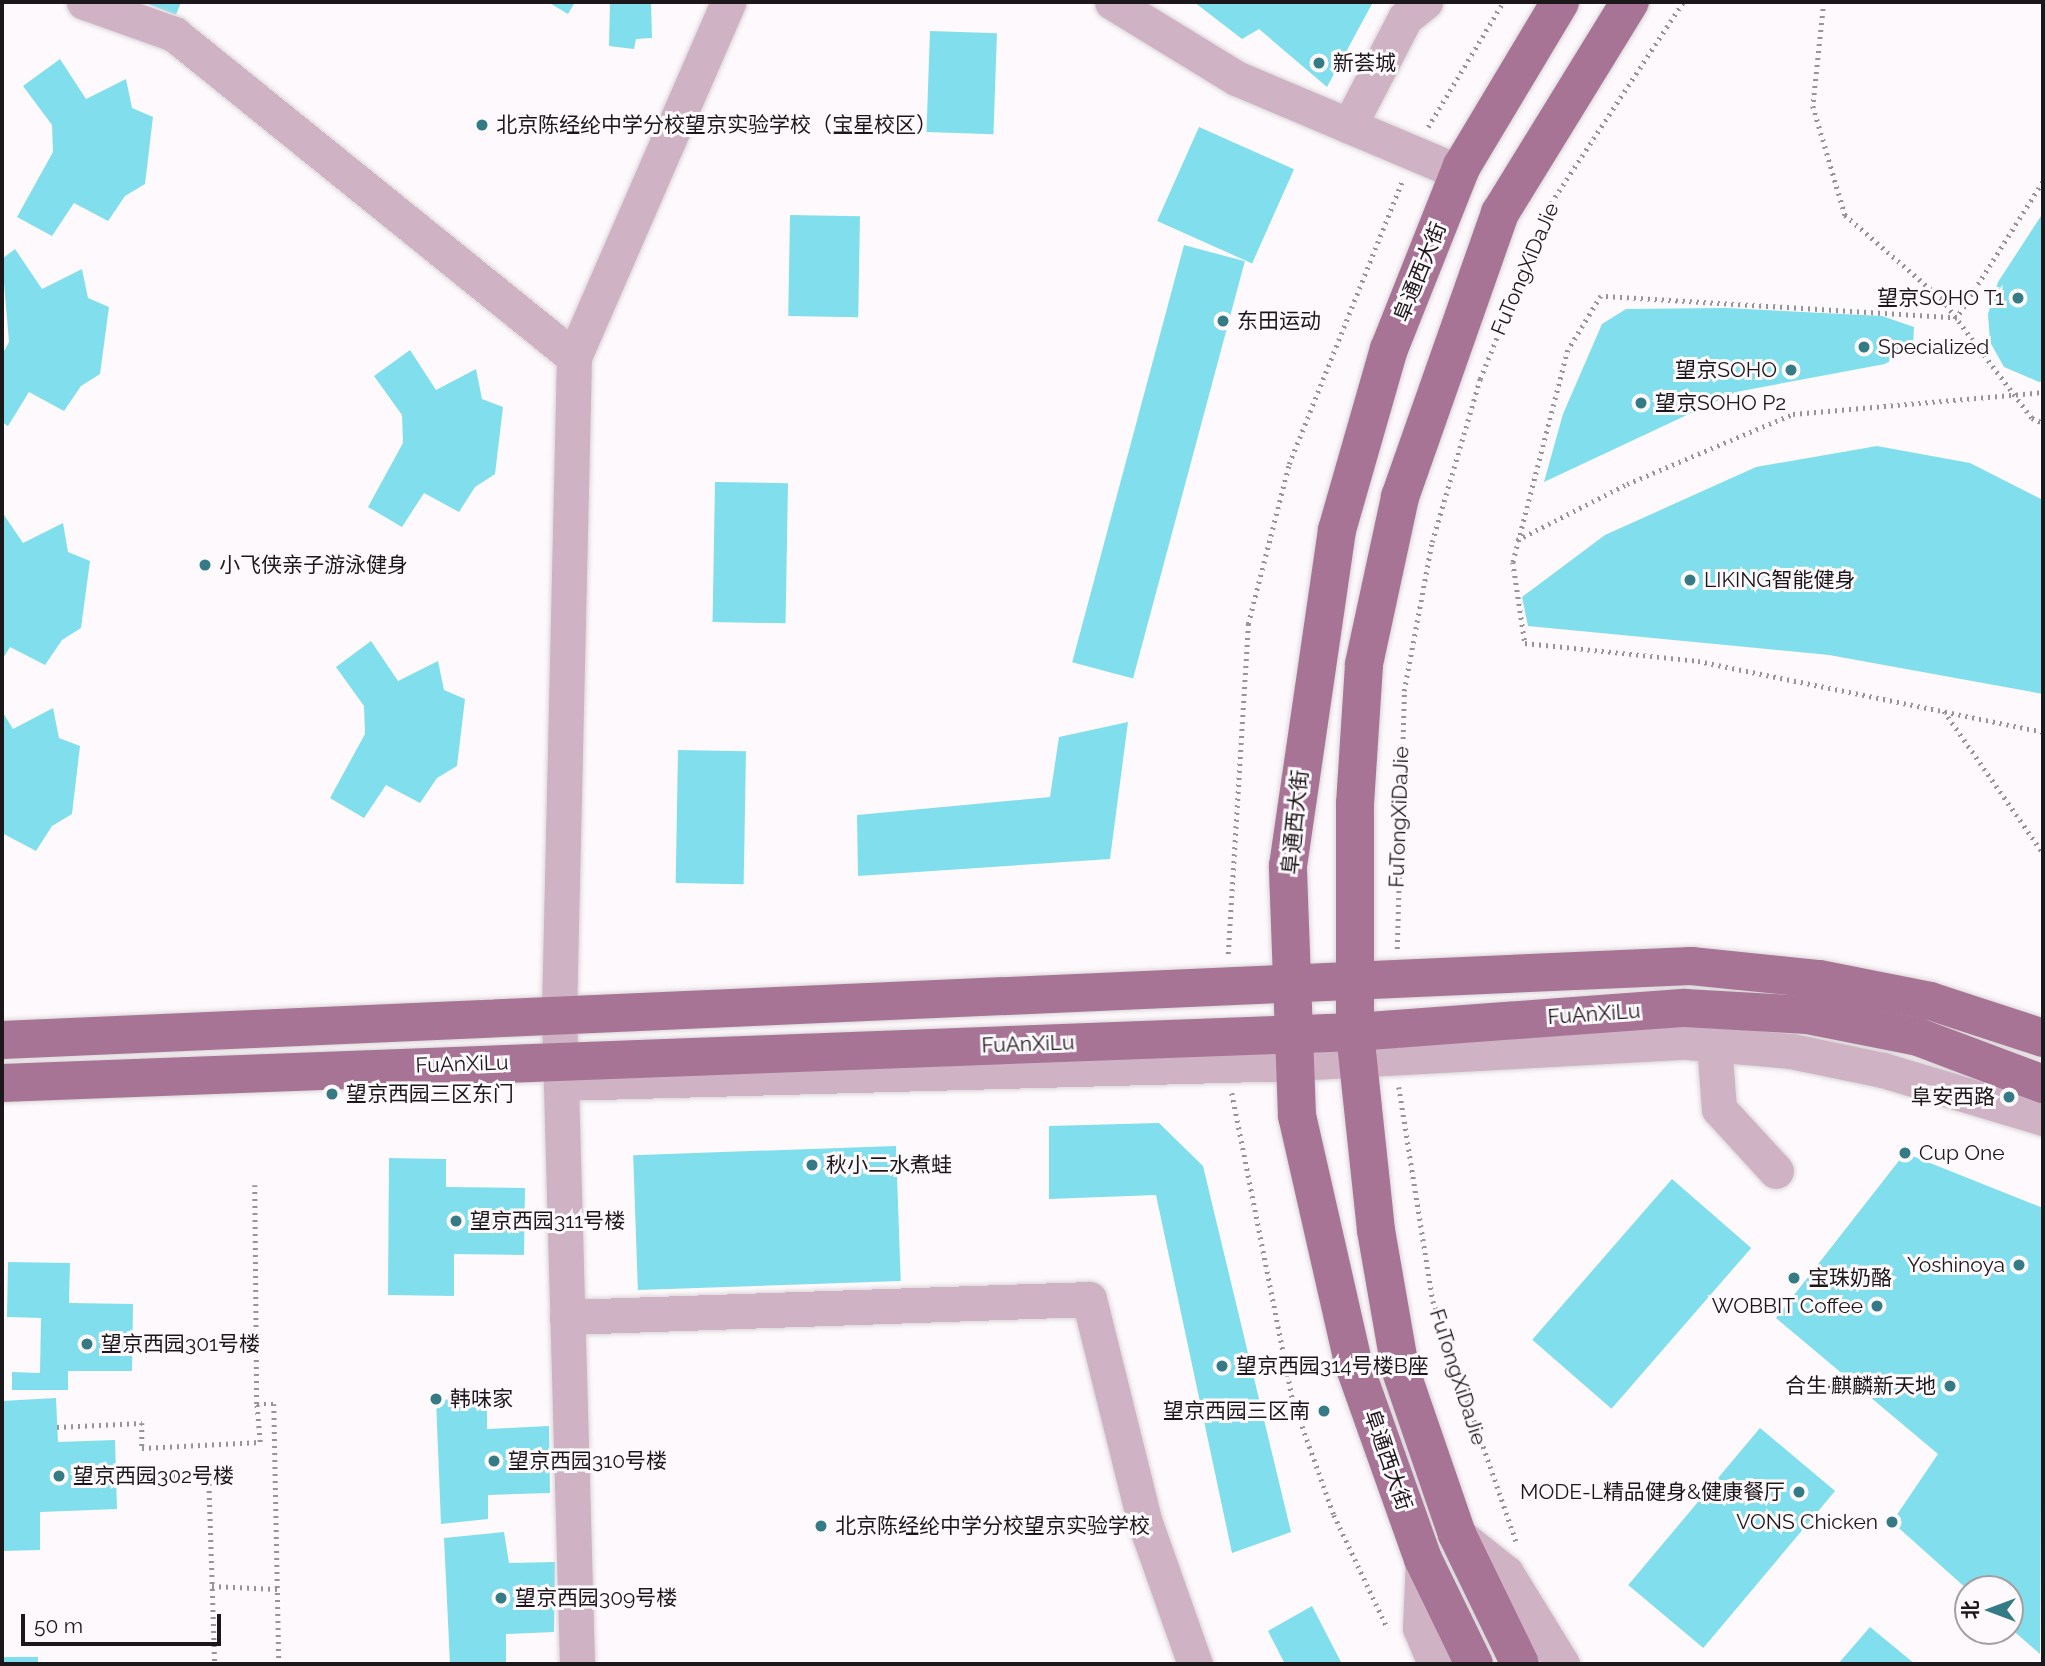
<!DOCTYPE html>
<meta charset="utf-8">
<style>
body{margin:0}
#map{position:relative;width:2045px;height:1666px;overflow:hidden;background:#fef9fc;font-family:Raleway,"Noto Sans SC",sans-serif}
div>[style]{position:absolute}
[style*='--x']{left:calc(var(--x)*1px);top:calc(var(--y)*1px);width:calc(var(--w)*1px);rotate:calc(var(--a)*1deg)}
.building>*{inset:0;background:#81deed;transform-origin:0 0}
.path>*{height:4.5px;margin-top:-2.25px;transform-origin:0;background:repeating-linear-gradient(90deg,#989396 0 2px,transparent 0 7px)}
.roads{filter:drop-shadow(0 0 2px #dad5d8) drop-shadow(0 0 2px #dad5d8)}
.minor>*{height:35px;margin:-17.5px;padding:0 17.5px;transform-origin:17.5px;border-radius:17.5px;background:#cfb2c4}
.major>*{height:38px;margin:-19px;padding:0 19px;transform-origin:19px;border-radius:19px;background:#a77495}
.dots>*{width:19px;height:19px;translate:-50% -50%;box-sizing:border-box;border:4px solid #fef9fc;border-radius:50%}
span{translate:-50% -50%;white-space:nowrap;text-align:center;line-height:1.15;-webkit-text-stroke:6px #fef9fc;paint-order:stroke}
.poi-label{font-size:21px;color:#1c171a}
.left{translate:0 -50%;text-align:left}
.right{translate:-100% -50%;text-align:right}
.street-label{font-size:21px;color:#1c171a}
.frame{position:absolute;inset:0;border:4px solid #1c171a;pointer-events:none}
.north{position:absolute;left:1954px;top:1575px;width:70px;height:70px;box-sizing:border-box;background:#fef9fc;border:2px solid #a49fa2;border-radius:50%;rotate:270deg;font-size:19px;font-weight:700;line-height:28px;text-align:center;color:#1c171a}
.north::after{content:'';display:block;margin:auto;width:24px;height:32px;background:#347b86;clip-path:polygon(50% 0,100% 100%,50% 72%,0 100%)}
.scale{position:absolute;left:21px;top:1614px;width:200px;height:32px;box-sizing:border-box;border:4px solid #1c171a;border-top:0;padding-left:9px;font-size:21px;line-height:24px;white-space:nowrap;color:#1c171a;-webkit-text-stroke:5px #fef9fc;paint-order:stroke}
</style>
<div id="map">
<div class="building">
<i style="clip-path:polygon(143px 2px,181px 2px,176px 15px)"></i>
<i style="clip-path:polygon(548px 2px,575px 2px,568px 14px)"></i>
<i style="clip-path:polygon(610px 2px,651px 2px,652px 38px,636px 39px,634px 49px,609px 46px)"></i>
<i style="clip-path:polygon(1194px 2px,1373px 2px,1327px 87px,1259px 29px,1242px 39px)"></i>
<i style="left:930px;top:31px;width:67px;height:101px;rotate:2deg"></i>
<i style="clip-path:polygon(60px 59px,86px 99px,126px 79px,132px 108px,153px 117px,145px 184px,125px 196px,108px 221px,74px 203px,52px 236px,17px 217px,53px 152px,52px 125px,23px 86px)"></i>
<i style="left:1199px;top:127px;width:104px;height:103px;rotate:24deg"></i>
<i style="clip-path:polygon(2043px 213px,2043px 381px,2039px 382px,2004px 367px,1990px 342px,1988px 314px,1998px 282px)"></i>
<i style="left:790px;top:215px;width:70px;height:101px;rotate:1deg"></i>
<i style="left:1184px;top:245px;width:63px;height:432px;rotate:15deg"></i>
<i style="clip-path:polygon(15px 249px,42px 289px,82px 269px,88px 298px,109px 307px,100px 374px,81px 386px,64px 411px,29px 392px,8px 426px,2px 422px,2px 355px,9px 342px,2px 259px)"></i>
<i style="clip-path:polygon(1726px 308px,1882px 316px,1914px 327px,1913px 347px,1885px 364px,1736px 392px,1544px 482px,1563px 414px,1602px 324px,1626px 309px)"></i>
<i style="clip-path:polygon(410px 350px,436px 390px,476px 369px,482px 399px,503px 407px,495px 474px,475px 487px,459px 512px,424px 493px,402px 527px,368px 507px,403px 443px,402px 415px,374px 376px)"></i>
<i style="clip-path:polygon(1877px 446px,1970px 463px,2043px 500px,2043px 694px,1829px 655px,1528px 626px,1522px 597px,1605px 535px,1756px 467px)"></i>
<i style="left:715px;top:482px;width:73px;height:140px;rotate:1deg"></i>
<i style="clip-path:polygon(2px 512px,23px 543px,63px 523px,68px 552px,90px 561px,81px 628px,62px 640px,45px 665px,10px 647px,2px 660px)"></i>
<i style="clip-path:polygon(371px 641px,398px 681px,438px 661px,444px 690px,465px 699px,457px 766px,437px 778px,420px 803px,386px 785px,364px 818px,330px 798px,365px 734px,364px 706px,336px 667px)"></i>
<i style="clip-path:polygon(53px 708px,59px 738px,80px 746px,72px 814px,52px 826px,36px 851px,2px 833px,2px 711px,13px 729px)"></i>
<i style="clip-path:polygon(1128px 722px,1110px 859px,858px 876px,857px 815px,1050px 797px,1059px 737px)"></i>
<i style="left:678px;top:750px;width:68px;height:133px;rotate:1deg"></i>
<i style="clip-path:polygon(1159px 1123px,1203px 1166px,1291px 1532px,1232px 1553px,1156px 1195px,1049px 1199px,1049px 1126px)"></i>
<i style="left:896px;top:1146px;width:135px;height:263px;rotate:88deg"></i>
<i style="clip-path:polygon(1905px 1153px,2043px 1208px,2040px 1654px,2010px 1628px,2010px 1589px,1967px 1589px,1892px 1522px,1938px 1454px,1776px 1318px)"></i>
<i style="clip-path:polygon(389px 1158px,446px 1159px,446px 1187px,525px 1188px,524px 1255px,454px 1254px,454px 1296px,388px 1295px)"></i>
<i style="left:1672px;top:1179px;width:105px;height:213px;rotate:41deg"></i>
<i style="clip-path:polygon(8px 1262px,70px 1263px,69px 1303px,133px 1304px,132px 1371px,68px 1371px,68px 1390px,12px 1390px,12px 1372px,40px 1373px,41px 1318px,7px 1317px)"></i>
<i style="clip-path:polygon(56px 1398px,58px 1442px,115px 1440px,117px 1509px,40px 1512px,40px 1550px,2px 1551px,2px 1401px)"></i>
<i style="clip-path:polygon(436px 1399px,487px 1402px,487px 1429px,549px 1426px,550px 1493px,488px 1495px,488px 1519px,441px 1524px)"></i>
<i style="left:1760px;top:1428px;width:98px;height:205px;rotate:40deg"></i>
<i style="clip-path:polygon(504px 1532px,509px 1563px,555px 1562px,554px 1632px,506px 1634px,506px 1664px,450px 1664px,444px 1538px)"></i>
<i style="clip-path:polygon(1312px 1606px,1342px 1664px,1285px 1664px,1268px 1631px)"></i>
<i style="clip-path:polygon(1870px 1627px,1915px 1664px,1838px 1664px)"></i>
<i style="left:2px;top:1657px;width:36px;height:7px"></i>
</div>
<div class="path">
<i style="--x:1824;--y:2;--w:105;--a:96"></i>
<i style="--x:1813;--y:106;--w:114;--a:73.6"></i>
<i style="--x:1845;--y:215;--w:128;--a:40.9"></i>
<i style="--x:1942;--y:299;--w:149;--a:52.9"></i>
<i style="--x:2032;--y:418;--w:12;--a:24"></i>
<i style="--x:1428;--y:127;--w:146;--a:-59"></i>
<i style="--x:2043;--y:182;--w:161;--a:122.3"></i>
<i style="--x:1957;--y:318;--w:357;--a:-176.5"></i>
<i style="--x:1601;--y:296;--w:63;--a:121.4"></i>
<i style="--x:1568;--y:350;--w:219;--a:104.5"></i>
<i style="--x:1513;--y:562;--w:82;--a:81.6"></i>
<i style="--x:1525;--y:643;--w:174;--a:5.9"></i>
<i style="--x:1698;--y:661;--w:352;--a:11.6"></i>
<i style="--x:1517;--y:540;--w:123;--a:-27"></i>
<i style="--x:1627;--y:484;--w:180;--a:-22.9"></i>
<i style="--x:1793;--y:414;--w:251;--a:-5"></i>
<i style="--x:1944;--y:711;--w:173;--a:55.1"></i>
<i style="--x:1397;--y:949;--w:258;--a:-88.4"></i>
<i style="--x:1404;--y:691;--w:152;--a:-79.4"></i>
<i style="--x:1432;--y:542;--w:170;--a:-73.6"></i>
<i style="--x:1480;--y:379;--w:190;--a:-68"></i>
<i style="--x:1551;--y:203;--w:240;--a:-56.7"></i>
<i style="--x:1228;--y:954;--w:331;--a:-86.5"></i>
<i style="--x:1248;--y:624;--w:165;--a:-75.6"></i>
<i style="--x:1289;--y:464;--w:307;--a:-68.2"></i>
<i style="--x:1399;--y:1087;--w:217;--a:81"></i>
<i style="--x:1433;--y:1301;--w:254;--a:70.9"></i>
<i style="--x:1232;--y:1093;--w:313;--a:78.8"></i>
<i style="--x:1293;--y:1400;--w:122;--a:70.4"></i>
<i style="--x:1334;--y:1515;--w:126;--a:64.7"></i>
<i style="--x:255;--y:1185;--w:219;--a:89.5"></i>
<i style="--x:257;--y:1404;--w:17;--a:0"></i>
<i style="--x:274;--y:1404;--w:260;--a:88.9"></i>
<i style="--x:57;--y:1427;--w:85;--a:-2.7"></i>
<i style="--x:142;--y:1423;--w:25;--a:90"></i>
<i style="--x:142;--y:1448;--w:118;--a:-2.9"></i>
<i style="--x:260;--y:1442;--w:38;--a:-95"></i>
<i style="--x:131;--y:1475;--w:78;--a:1.5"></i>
<i style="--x:209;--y:1477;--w:187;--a:88.2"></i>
<i style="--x:212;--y:1586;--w:66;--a:2.6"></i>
</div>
<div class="roads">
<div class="minor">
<i style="--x:84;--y:2;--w:96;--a:19.6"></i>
<i style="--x:174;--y:34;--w:514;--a:38.92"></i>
<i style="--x:574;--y:357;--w:657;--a:91.31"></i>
<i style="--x:559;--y:1014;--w:650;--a:88.41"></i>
<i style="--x:1112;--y:2;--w:145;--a:31.5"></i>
<i style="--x:1236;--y:78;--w:242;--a:22.9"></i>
<i style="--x:1349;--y:126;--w:122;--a:-62.6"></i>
<i style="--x:1405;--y:18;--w:26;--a:-39"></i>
<i style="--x:574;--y:357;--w:387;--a:-66.5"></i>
<i style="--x:1714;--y:1044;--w:65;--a:85.6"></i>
<i style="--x:1719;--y:1109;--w:84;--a:47.4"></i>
<i style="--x:561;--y:1083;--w:733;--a:-1.56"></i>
<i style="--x:1294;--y:1063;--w:395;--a:-3.1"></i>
<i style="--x:1688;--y:1042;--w:103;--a:5"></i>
<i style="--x:1791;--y:1051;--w:94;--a:11.7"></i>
<i style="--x:1883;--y:1070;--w:167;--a:16.7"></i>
<i style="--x:567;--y:1317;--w:522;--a:-1.97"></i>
<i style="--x:1089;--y:1299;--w:228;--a:76"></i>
<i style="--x:1144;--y:1520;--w:153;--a:70.5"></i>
<i style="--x:1457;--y:1534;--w:63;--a:38.5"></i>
<i style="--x:1506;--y:1573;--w:107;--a:58.4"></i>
<i style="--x:1423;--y:1559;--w:69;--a:92.5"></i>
<i style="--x:1420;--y:1628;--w:39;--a:67"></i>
</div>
<div class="major">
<i style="--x:2;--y:1040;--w:1691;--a:-2.51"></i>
<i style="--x:1691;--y:966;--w:129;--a:5.8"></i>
<i style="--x:1819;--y:979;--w:113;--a:11.2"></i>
<i style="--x:1930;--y:1001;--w:119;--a:18.1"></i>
<i style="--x:2;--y:1083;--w:1354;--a:-2.16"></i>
<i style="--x:1355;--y:1032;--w:331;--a:-4.2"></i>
<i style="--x:1685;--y:1008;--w:123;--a:3.3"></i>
<i style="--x:1808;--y:1015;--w:112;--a:11.3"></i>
<i style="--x:1918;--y:1037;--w:134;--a:20.6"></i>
<i style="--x:1474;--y:1664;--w:117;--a:-115.9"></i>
<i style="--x:1423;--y:1559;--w:209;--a:-109.6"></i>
<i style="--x:1353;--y:1362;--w:252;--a:-102.8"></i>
<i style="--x:1297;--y:1116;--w:250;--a:-92.1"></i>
<i style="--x:1288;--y:866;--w:340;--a:-81.7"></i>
<i style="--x:1337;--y:530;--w:188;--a:-74"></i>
<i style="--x:1389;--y:349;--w:197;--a:-68.3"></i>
<i style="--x:1462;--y:166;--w:191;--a:-59.1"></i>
<i style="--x:1520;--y:1664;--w:144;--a:-115.9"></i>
<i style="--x:1457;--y:1534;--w:176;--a:-109"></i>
<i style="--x:1400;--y:1368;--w:140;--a:-99.9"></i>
<i style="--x:1376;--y:1230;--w:199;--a:-96.1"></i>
<i style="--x:1355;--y:1032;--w:228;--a:-90"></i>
<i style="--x:1355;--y:804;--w:140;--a:-86.3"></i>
<i style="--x:1364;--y:664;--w:171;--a:-77.8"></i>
<i style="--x:1400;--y:497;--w:301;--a:-70.6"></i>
<i style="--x:1500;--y:213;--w:248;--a:-58.4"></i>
</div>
</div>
<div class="dots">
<i style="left:1319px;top:63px;background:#347b86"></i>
<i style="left:482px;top:125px;background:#347b86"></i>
<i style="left:2018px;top:298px;background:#347b86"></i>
<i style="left:1223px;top:321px;background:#347b86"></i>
<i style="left:1864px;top:347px;background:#347b86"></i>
<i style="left:1791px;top:370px;background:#347b86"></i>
<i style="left:1641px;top:403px;background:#347b86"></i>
<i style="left:205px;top:565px;background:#347b86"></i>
<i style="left:1690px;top:580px;background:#347b86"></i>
<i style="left:332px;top:1094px;background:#347b86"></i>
<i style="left:2009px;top:1097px;background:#347b86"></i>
<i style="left:1905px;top:1153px;background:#347b86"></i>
<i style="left:812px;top:1165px;background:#347b86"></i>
<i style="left:456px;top:1221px;background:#347b86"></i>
<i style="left:2019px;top:1265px;background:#347b86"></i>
<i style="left:1794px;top:1278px;background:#347b86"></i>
<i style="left:1877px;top:1306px;background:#347b86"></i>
<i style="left:87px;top:1344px;background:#347b86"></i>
<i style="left:1222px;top:1366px;background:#347b86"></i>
<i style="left:1950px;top:1386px;background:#347b86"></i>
<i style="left:436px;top:1399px;background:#347b86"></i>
<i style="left:1324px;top:1411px;background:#347b86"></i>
<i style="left:494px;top:1461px;background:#347b86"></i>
<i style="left:59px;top:1476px;background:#347b86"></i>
<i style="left:1799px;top:1492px;background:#347b86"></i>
<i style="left:1892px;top:1522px;background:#347b86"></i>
<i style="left:821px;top:1526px;background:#347b86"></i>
<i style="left:501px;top:1598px;background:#347b86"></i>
</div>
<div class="poi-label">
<span class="left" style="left:1333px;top:63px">新荟城</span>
<span class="left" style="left:496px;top:125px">北京陈经纶中学分校望京实验学校（宝星校区）</span>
<span class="right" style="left:2004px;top:298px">望京SOHO T1</span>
<span class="left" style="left:1237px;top:321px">东田运动</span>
<span class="left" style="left:1878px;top:347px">Specialized</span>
<span class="right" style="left:1777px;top:370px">望京SOHO</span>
<span class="left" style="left:1655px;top:403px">望京SOHO P2</span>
<span class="left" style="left:219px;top:565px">小飞侠亲子游泳健身</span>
<span class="left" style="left:1704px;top:580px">LIKING智能健身</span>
<span class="left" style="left:346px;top:1094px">望京西园三区东门</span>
<span class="right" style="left:1995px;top:1097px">阜安西路</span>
<span class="left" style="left:1919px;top:1153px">Cup One</span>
<span class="left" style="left:826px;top:1165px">秋小二水煮蛙</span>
<span class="left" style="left:470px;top:1221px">望京西园311号楼</span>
<span class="right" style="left:2005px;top:1265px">Yoshinoya</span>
<span class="left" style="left:1808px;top:1278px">宝珠奶酪</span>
<span class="right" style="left:1863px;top:1306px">WOBBIT Coffee</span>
<span class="left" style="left:101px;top:1344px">望京西园301号楼</span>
<span class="left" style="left:1236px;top:1366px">望京西园314号楼B座</span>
<span class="right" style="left:1936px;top:1386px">合生·麒麟新天地</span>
<span class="left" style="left:450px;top:1399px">韩味家</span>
<span class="right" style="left:1310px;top:1411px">望京西园三区南</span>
<span class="left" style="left:508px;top:1461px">望京西园310号楼</span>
<span class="left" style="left:73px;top:1476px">望京西园302号楼</span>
<span class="right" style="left:1785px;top:1492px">MODE-L精品健身&amp;健康餐厅</span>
<span class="right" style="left:1878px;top:1522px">VONS Chicken</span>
<span class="left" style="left:835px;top:1526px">北京陈经纶中学分校望京实验学校</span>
<span class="left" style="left:515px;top:1598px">望京西园309号楼</span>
</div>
<div class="street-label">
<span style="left:1525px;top:269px;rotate:-67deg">FuTongXiDaJie</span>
<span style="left:1420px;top:272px;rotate:-68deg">阜通西大街</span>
<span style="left:1399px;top:817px;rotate:-88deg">FuTongXiDaJie</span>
<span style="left:1295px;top:822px;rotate:-84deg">阜通西大街</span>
<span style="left:1594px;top:1014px;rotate:-4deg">FuAnXiLu</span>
<span style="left:1028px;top:1044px;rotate:-2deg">FuAnXiLu</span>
<span style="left:462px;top:1064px;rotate:-2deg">FuAnXiLu</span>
<span style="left:1458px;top:1377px;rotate:72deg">FuTongXiDaJie</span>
<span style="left:1388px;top:1460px;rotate:71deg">阜通西大街</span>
</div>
<div class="frame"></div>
<div class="north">北</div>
<div class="scale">50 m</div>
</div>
